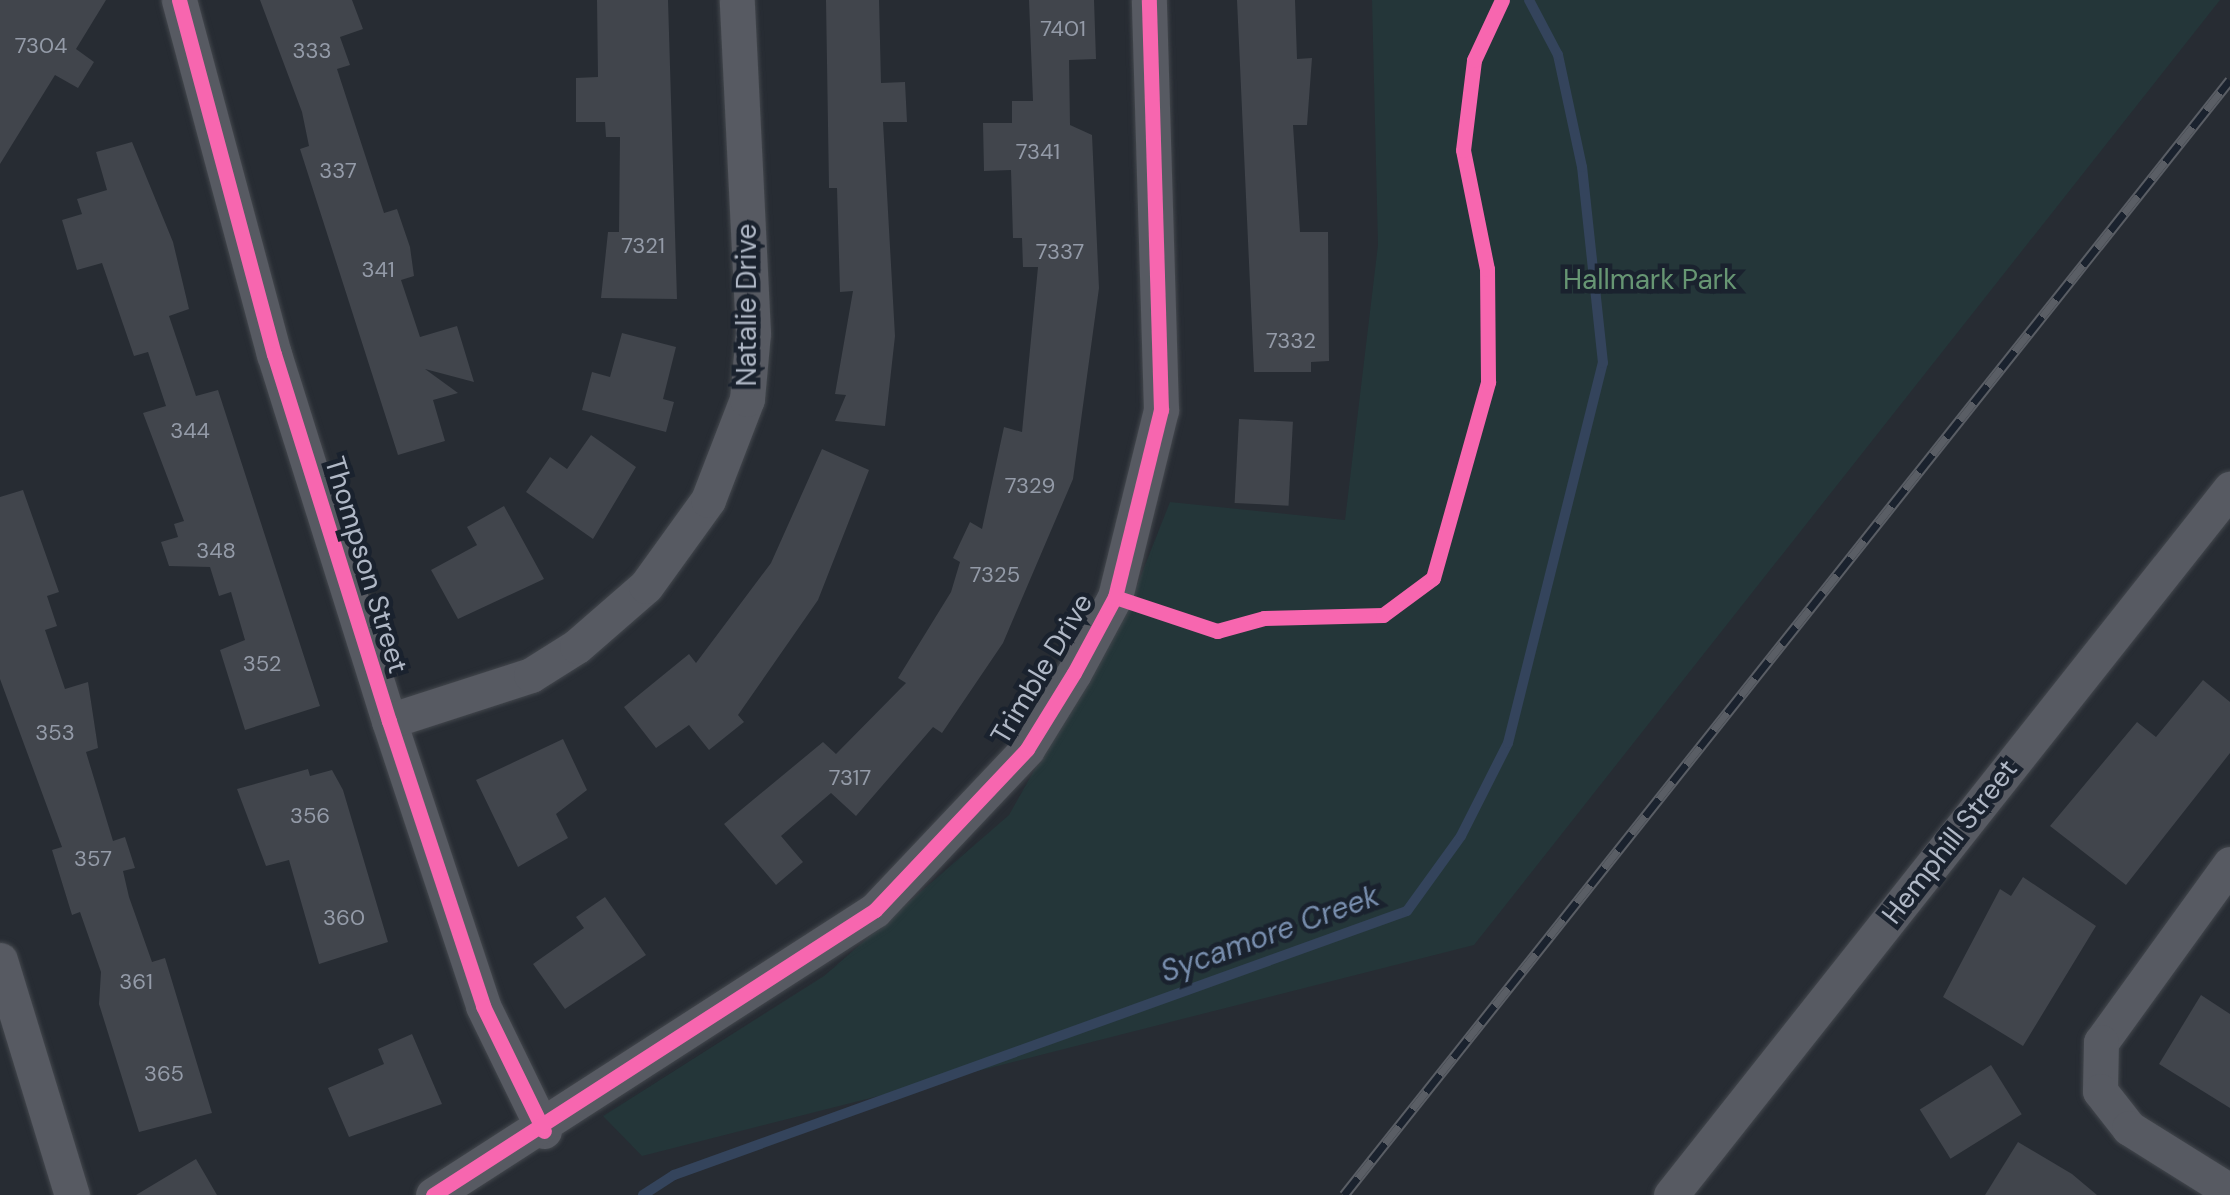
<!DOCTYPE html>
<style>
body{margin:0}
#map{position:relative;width:2230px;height:1195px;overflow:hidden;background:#272c33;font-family:"DM Sans",sans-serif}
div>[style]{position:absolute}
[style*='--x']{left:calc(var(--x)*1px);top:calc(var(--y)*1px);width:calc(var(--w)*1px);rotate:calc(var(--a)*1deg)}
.green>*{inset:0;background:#243639}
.stream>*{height:10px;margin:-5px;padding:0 5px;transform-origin:5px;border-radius:5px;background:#34445c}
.building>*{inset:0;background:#41454c;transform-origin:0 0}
.roads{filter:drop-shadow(0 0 2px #43474d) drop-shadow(0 0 2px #43474d)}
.minor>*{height:35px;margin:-17.5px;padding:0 17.5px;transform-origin:17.5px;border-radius:17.5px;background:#575a62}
.rail>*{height:11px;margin-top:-5.5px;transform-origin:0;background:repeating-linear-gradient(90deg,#1a222e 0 22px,#5a5e65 0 44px);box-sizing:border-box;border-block:2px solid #5a5e65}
.cycleway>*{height:15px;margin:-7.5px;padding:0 7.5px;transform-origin:7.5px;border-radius:7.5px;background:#f766af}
span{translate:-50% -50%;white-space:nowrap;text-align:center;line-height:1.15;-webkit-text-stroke:9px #1a222e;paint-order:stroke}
.number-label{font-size:22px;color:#949ba8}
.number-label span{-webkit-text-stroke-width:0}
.park-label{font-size:28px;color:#679673}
.street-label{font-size:28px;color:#b0b8c6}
.water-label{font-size:30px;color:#788eae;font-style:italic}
</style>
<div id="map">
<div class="green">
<i style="clip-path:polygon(1372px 0,2220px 0,1474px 945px,642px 1156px,603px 1116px,824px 976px,1009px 815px,1134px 593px,1170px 502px,1345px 520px,1378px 245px)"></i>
</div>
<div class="stream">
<i style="--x:643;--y:1195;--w:37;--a:-33"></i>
<i style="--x:674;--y:1175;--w:779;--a:-19.81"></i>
<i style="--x:1407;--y:911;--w:92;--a:-54.2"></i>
<i style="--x:1461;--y:836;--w:104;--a:-63.2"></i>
<i style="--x:1508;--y:743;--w:392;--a:-76"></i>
<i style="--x:1603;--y:363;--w:197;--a:-96.1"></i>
<i style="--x:1582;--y:167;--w:115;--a:-102.1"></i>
<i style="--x:1558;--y:55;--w:62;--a:-117.8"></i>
</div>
<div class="building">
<i style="clip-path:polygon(0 0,106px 0,76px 49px,94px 62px,78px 88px,55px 75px,0 164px)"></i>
<i style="clip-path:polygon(260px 0,352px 0,363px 29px,340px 37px,350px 65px,337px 69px,384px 213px,397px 209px,410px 247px,414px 276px,401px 280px,420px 337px,457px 326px,474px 382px,425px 369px,458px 393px,433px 400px,445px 441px,398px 455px,300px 149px,309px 146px,302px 112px)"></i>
<i style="clip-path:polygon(597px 0,668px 0,677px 299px,601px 298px,608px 232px,619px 232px,620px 137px,606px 137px,605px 122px,576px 122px,576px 78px,598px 77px)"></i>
<i style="clip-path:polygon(826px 0,879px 0,881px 83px,905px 82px,907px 122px,883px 122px,895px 336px,885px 426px,835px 421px,846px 395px,835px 394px,853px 291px,840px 292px,837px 188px,829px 188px)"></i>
<i style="clip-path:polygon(1029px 0,1094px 0,1096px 59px,1069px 60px,1070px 125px,1092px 135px,1099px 288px,1073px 479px,1003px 643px,942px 733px,933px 727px,856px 816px,831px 793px,781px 836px,803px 862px,776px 885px,724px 824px,823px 742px,836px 754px,906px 683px,898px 678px,951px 592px,960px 562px,953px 558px,970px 522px,982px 529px,1004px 427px,1022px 432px,1038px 267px,1023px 267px,1022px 238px,1013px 238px,1011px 170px,984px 171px,983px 123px,1012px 123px,1012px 101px,1033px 101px)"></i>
<i style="clip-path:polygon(1237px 0,1295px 0,1297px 59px,1312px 58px,1307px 125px,1293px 125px,1300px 232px,1328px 232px,1329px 361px,1311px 362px,1311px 372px,1254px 372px)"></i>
<i style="clip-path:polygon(132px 142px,173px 242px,189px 309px,169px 316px,196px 396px,218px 390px,320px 706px,245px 730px,220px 650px,245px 640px,231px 592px,219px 596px,210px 567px,169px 566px,161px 542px,178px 537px,174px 524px,184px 521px,143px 413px,166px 406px,148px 352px,134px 356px,102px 263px,77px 270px,62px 220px,82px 214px,77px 199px,107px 190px,96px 152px)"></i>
<i style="clip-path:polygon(622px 333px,676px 347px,663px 399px,674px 402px,666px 432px,582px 410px,592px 372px,610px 377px)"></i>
<i style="left:1239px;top:419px;width:54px;height:84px;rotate:3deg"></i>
<i style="clip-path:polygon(591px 435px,636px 467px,593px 539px,526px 492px,550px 457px,567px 469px)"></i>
<i style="clip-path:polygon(822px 449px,869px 470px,818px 600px,738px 715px,744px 722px,709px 750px,689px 725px,656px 748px,624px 707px,689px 654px,696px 663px,771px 563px)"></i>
<i style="clip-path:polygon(23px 490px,59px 592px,47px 596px,57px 626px,45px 630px,65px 689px,88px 682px,98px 748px,86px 752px,113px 841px,125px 837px,135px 868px,123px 871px,129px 897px,152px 962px,165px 958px,212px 1113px,139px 1132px,99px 1004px,101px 972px,80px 912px,72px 915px,52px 850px,62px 847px,0 679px,0 497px)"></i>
<i style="clip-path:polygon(504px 506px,544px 579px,458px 619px,431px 570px,477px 545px,467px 527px)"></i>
<i style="clip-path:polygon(2203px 680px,2230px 702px,2230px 753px,2126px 885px,2050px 826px,2137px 722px,2156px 737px)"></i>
<i style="clip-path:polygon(563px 739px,587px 790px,556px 814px,568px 838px,518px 867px,476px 780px)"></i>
<i style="clip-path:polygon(308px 769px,310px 776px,332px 770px,343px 790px,388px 942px,319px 964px,289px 860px,266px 866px,237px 789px)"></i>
<i style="clip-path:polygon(2023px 877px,2096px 926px,2023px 1046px,1943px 997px,2000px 889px,2011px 896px)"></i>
<i style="clip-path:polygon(605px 897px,646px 955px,565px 1009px,533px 964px,584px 928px,576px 917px)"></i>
<i style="clip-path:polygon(2201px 995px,2230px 1014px,2230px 1108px,2159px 1064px)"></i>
<i style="clip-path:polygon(412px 1034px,442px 1104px,349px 1137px,328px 1088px,384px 1064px,378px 1049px)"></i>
<i style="left:1991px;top:1065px;width:58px;height:84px;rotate:58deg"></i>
<i style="clip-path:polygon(2018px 1142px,2072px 1174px,2097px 1195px,1985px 1195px)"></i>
<i style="clip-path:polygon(196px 1159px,217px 1195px,136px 1195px)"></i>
</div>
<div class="roads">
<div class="minor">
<i style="--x:179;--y:0;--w:367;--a:75"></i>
<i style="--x:274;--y:354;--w:385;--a:72.6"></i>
<i style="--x:389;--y:721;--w:300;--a:71.7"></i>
<i style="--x:483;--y:1006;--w:139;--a:64"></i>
<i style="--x:389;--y:721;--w:149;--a:-17.9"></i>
<i style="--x:531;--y:675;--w:54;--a:-32.2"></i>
<i style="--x:577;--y:646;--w:91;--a:-41"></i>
<i style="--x:646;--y:586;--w:106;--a:-54.2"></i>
<i style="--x:708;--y:500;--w:108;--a:-68.9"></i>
<i style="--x:747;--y:399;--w:66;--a:-84.8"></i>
<i style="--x:753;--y:333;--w:333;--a:-92.8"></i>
<i style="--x:2230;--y:864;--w:220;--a:125.9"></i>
<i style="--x:2101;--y:1042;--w:49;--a:91.2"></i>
<i style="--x:2100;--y:1091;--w:47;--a:51.9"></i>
<i style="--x:2129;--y:1128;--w:119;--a:32"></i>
<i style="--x:0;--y:960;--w:246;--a:73"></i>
<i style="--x:433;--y:1195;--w:526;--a:-32.81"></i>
<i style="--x:875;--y:910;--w:221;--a:-46.6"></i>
<i style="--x:1027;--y:749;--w:89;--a:-58.3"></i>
<i style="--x:1074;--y:673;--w:86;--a:-61.7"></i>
<i style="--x:1115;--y:597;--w:193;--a:-76.2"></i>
<i style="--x:1161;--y:410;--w:410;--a:-91.7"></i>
<i style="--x:1671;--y:1195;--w:901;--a:-51.63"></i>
</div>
</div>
<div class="rail">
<i style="--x:1344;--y:1195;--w:1424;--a:-51.53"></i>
</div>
<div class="cycleway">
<i style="--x:179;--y:0;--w:367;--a:75"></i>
<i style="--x:274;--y:354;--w:385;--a:72.6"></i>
<i style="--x:389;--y:721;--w:300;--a:71.7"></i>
<i style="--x:483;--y:1006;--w:139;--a:64"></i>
<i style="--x:1115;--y:597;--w:108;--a:18.4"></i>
<i style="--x:1217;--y:631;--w:49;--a:-15.5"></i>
<i style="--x:1264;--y:618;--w:119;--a:-1.4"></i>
<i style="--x:1383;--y:615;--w:62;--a:-36.5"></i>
<i style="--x:1433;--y:578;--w:204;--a:-74.3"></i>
<i style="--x:1488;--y:382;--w:113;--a:-90.5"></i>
<i style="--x:1487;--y:269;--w:121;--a:-101.4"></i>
<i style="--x:1463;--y:150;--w:91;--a:-83"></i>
<i style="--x:1474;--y:60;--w:66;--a:-65"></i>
<i style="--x:433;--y:1195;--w:526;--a:-32.81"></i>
<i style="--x:875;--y:910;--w:221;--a:-46.6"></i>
<i style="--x:1027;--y:749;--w:89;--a:-58.3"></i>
<i style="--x:1074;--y:673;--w:86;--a:-61.7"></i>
<i style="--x:1115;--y:597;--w:193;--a:-76.2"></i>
<i style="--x:1161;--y:410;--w:410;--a:-91.7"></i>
</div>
<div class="number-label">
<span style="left:1063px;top:29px">7401</span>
<span style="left:41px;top:46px">7304</span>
<span style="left:312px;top:51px">333</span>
<span style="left:1038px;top:152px">7341</span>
<span style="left:338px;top:171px">337</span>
<span style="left:643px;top:246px">7321</span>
<span style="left:1060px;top:252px">7337</span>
<span style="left:378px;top:270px">341</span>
<span style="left:1291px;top:341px">7332</span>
<span style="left:190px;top:431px">344</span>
<span style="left:1030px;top:486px">7329</span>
<span style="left:216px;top:551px">348</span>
<span style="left:995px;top:575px">7325</span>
<span style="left:262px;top:664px">352</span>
<span style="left:55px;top:733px">353</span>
<span style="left:850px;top:778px">7317</span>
<span style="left:310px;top:816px">356</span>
<span style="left:93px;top:859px">357</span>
<span style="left:344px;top:918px">360</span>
<span style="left:136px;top:982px">361</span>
<span style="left:164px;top:1074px">365</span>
</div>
<div class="park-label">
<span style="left:1650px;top:280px">Hallmark Park</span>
</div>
<div class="street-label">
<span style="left:747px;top:305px;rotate:-90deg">Natalie Drive</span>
<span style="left:366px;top:565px;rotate:73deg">Thompson Street</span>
<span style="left:1042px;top:669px;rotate:-59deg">Trimble Drive</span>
<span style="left:1950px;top:842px;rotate:-52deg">Hemphill Street</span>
</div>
<div class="water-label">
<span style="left:1270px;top:934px;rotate:-20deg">Sycamore Creek</span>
</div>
</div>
